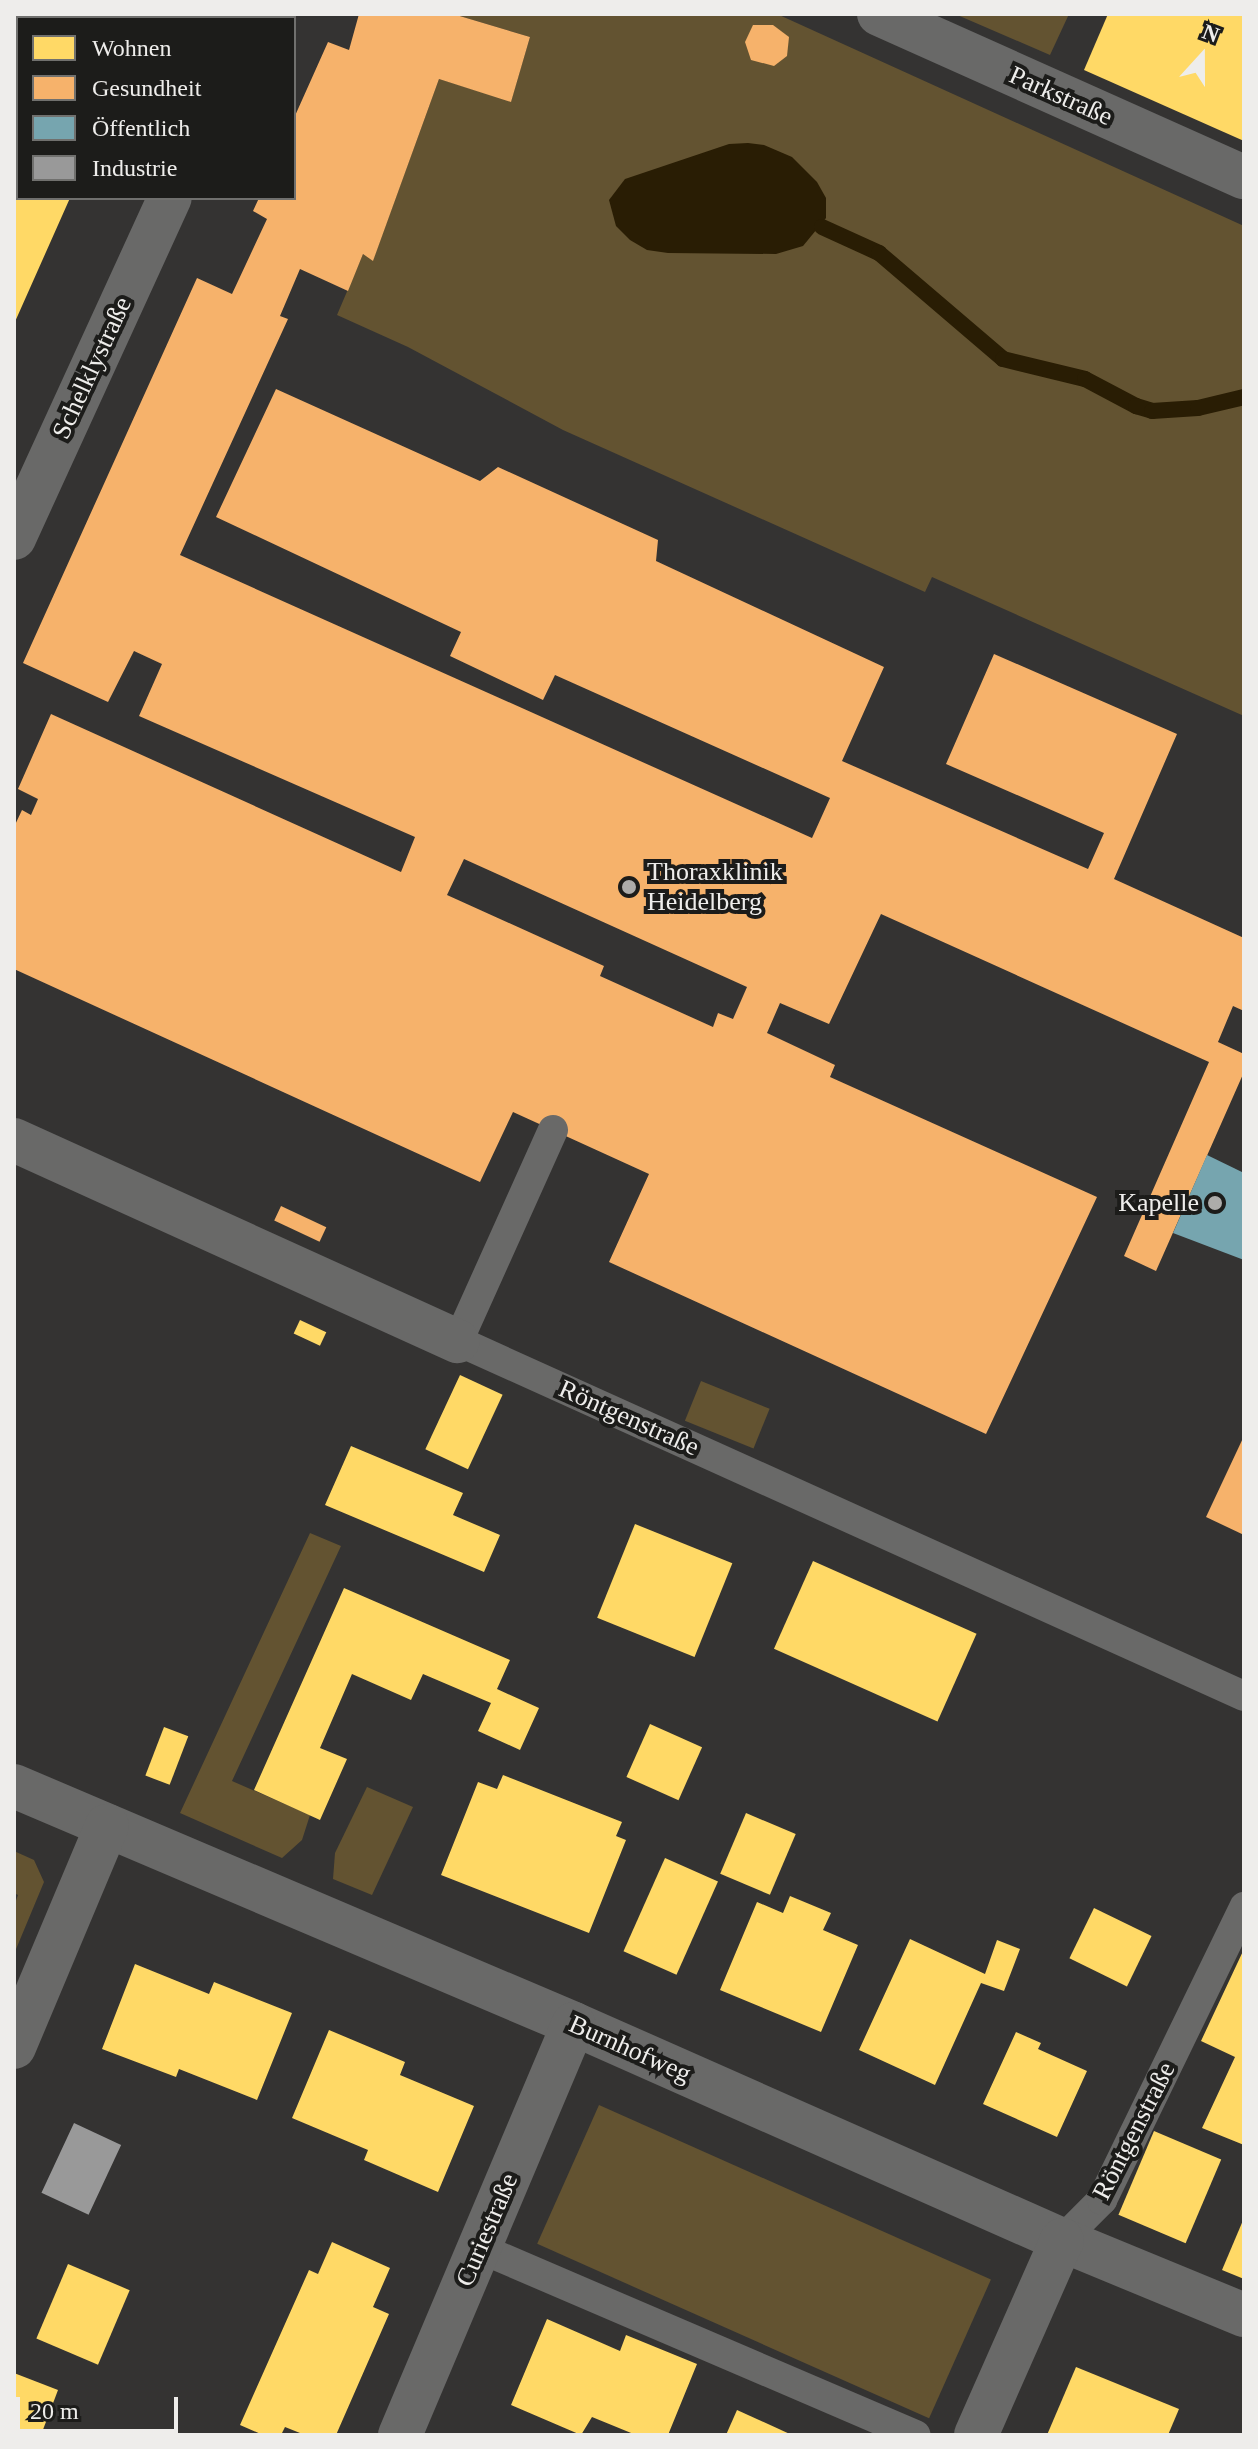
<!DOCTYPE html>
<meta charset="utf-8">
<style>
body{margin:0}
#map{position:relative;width:1258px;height:2449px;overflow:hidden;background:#343332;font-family:Georgia,serif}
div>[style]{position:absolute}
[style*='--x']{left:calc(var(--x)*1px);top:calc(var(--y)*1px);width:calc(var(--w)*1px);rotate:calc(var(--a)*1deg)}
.green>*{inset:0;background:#635331;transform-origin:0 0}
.water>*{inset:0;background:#291d04}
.homes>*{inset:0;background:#ffd966;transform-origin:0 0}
.health>*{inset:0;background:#f6b26b;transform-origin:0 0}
.public>*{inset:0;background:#76a5af}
.industry>*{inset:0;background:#999;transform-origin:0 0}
.stream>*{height:16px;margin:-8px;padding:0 8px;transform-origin:8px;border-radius:8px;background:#291d04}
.lane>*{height:30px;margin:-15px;padding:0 15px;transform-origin:15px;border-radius:15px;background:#696968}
.street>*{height:44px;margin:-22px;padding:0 22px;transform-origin:22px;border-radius:22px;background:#696968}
.dots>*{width:22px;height:22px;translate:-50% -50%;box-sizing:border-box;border:4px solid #1c1c1a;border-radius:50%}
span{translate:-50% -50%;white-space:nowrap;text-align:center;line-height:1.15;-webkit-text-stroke:8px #1c1c1a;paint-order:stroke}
.street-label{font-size:26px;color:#eeedeb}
.poi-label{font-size:26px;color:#eeedeb}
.left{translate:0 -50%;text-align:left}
.right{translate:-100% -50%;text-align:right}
.frame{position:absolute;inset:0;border:16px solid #eeedeb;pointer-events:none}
.legend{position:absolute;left:16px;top:16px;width:280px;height:184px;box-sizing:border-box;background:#1c1c1a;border:2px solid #70706e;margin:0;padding:10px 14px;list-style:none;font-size:24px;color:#eeedeb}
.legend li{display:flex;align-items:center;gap:16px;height:40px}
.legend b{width:40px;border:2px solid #70706e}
.north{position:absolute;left:1162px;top:16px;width:80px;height:80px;-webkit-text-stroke:6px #1c1c1a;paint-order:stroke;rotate:21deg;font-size:22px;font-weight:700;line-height:32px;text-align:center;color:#eeedeb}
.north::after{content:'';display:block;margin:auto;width:28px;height:36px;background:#eeedeb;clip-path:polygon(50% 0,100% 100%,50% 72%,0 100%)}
.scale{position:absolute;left:16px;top:2397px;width:162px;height:36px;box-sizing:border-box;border:4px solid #eeedeb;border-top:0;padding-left:10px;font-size:24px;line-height:28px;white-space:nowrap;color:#eeedeb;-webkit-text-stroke:6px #1c1c1a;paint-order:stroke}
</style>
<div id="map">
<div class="green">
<i style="clip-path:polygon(14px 14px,217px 14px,215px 18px,18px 18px,18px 23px,14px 21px)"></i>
<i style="clip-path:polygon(453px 14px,777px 14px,1244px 226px,1244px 716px,932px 577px,925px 592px,563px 430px,408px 347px,337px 315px,363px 254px,373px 260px,439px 79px,511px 101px,530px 37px)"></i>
<i style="clip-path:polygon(955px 14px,1069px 14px,1050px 55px)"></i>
<i style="left:701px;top:1381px;width:74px;height:43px;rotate:22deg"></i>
<i style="clip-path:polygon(310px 1533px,341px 1546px,232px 1781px,310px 1815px,302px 1840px,282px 1858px,180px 1813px)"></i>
<i style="clip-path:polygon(367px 1787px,413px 1807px,372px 1895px,333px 1879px,335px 1853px)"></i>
<i style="clip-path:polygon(14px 1851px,34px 1860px,44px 1882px,14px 1954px,14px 1906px,18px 1895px,14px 1893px)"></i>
<i style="left:599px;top:2105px;width:429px;height:152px;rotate:24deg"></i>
</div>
<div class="water">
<i style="clip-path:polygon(748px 143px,764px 145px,792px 157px,817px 182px,826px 198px,826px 218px,803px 246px,776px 254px,668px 253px,647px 250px,630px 240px,616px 226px,609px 200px,625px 179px,729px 144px)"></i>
</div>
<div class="homes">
<i style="clip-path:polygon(122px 14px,163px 14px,161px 18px,132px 18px)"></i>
<i style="clip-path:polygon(1108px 14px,1244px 14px,1244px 141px,1084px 70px)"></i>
<i style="clip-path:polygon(18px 121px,18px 198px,70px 198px,14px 324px,14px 130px)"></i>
<i style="left:300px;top:1320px;width:29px;height:15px;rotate:25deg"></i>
<i style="left:460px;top:1375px;width:47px;height:82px;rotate:25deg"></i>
<i style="clip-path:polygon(351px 1446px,463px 1493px,453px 1515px,500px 1535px,484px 1572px,325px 1505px)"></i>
<i style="left:635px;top:1524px;width:105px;height:101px;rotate:22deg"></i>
<i style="left:813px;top:1561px;width:179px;height:96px;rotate:24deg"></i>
<i style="clip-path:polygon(344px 1588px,510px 1660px,497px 1689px,539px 1708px,520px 1750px,478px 1731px,491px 1703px,423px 1674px,411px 1700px,352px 1674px,320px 1748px,347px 1759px,320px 1820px,254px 1790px)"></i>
<i style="left:650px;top:1724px;width:57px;height:58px;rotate:24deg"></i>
<i style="left:164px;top:1727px;width:26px;height:52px;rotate:21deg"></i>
<i style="clip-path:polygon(503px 1775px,622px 1822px,616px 1836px,626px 1840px,589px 1933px,441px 1875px,478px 1782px,497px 1789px)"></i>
<i style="left:746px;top:1813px;width:54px;height:66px;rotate:23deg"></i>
<i style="left:665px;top:1858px;width:58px;height:102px;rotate:24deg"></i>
<i style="clip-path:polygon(790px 1896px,831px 1913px,823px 1930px,858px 1945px,821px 2032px,720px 1990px,757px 1902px,783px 1913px)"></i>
<i style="left:1094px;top:1908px;width:64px;height:56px;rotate:26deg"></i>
<i style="clip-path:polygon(910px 1939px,985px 1974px,997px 1940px,1020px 1949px,1004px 1991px,981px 1983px,935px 2085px,859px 2050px)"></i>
<i style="clip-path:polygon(1244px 1949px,1244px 2145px,1202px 2128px,1235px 2057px,1201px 2041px)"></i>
<i style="clip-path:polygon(135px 1964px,209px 1994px,214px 1982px,292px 2013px,257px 2100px,179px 2069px,176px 2077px,102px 2049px)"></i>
<i style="clip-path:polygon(329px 2030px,405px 2062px,400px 2075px,474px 2106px,438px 2192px,364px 2160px,368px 2150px,292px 2118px)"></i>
<i style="clip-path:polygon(1016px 2032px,1041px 2043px,1038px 2049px,1087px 2071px,1057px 2137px,983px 2104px)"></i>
<i style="left:1154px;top:2131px;width:73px;height:91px;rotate:23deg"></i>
<i style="clip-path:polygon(1244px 2218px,1244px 2279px,1222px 2270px)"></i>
<i style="clip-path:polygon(332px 2242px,390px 2268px,373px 2307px,389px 2314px,336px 2435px,305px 2435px,285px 2427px,281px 2435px,263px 2435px,240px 2425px,309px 2270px,318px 2274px)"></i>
<i style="left:68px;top:2264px;width:67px;height:81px;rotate:23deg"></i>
<i style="clip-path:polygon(547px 2319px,620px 2351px,626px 2335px,697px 2364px,668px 2435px,636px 2435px,592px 2417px,581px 2435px,511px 2405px)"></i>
<i style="clip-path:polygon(1076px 2367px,1179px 2409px,1168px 2435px,1047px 2435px)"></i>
<i style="clip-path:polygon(14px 2373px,58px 2390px,41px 2435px,14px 2435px)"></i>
<i style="clip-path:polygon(737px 2410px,792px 2435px,726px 2435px)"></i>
</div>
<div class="health">
<i style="clip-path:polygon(evenodd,359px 14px,453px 14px,530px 37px,511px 102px,439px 79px,373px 261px,363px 254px,348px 291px,300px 269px,280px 316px,288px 319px,180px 555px,812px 838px,830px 798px,555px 675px,543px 700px,450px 656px,461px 632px,216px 517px,276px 389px,480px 481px,498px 467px,658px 540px,656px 561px,884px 667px,842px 761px,1088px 869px,1104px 833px,946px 764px,994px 654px,1177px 734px,1114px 879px,1244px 938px,1244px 1011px,1233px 1006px,1218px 1042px,1244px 1054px,1244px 1072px,1156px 1271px,1124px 1256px,1209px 1062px,881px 914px,829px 1024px,780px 1003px,767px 1033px,835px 1065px,830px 1077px,1097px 1197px,986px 1434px,609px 1262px,649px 1174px,513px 1112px,480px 1182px,14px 969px,14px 827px,22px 810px,31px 815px,38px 799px,18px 789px,51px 714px,401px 872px,415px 837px,139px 716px,162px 664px,134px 651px,108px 702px,23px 663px,197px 278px,232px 294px,267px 219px,253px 211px,259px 198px,294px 198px,294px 118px,328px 42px,349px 50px,359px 14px,464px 859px,747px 987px,733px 1019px,718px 1013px,713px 1027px,600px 976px,604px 966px,447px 895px,464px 859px)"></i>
<i style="clip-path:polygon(753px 25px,773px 25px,789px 37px,787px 56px,774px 66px,751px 60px,745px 42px)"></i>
<i style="left:281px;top:1206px;width:50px;height:16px;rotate:25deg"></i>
<i style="clip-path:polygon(1244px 1436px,1244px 1535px,1206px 1517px)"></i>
</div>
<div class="public">
<i style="clip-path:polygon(1207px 1155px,1244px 1173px,1244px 1260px,1173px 1233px)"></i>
</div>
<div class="industry">
<i style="left:74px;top:2123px;width:52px;height:77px;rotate:25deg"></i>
</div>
<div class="stream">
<i style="--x:822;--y:227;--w:63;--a:24.5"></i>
<i style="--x:879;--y:253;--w:163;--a:40.5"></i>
<i style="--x:1003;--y:359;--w:84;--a:13.7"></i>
<i style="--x:1085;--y:379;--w:58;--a:27.9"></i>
<i style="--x:1136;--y:406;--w:17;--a:17"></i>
<i style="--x:1152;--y:411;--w:46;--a:-3.7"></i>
<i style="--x:1198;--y:408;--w:47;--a:-13.4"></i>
</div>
<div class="lane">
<i style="--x:553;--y:1130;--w:231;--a:114.2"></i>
<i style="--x:458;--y:1341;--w:862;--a:24.31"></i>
<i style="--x:1062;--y:2240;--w:57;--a:-45"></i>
<i style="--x:1102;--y:2200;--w:326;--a:-64.1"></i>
<i style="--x:479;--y:2248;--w:475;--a:23.2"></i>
</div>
<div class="street">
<i style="--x:879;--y:14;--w:400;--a:24.1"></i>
<i style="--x:253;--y:18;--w:4;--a:-63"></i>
<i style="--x:14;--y:538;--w:374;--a:-65.4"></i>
<i style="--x:14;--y:1140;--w:487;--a:24.4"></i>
<i style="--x:14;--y:1786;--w:608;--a:23.03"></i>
<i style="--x:574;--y:2024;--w:534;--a:23.88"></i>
<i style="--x:1062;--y:2240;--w:197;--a:22.4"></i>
<i style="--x:14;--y:2047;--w:240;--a:-67.2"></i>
<i style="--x:400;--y:2435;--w:446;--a:-67.1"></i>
<i style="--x:976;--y:2435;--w:213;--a:-66.2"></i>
</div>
<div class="dots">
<i style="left:629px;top:887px;background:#adacaa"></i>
<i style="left:1215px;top:1203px;background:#adacaa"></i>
</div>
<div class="street-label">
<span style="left:1061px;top:96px;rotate:24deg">Parkstraße</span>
<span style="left:92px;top:368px;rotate:-65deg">Schelklystraße</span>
<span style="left:629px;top:1418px;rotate:24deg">Röntgenstraße</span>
<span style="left:630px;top:2049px;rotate:24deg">Burnhofweg</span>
<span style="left:1134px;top:2131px;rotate:-63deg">Röntgenstraße</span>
<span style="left:487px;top:2230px;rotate:-67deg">Curiestraße</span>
</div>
<div class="poi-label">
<span class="left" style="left:647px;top:887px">Thoraxklinik<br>Heidelberg</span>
<span class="right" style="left:1199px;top:1203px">Kapelle</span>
</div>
<div class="frame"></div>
<ul class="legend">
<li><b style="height:22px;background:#ffd966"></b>Wohnen</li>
<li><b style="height:22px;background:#f6b26b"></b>Gesundheit</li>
<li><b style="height:22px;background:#76a5af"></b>Öffentlich</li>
<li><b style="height:22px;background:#999"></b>Industrie</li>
</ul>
<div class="north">N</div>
<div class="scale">20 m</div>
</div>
